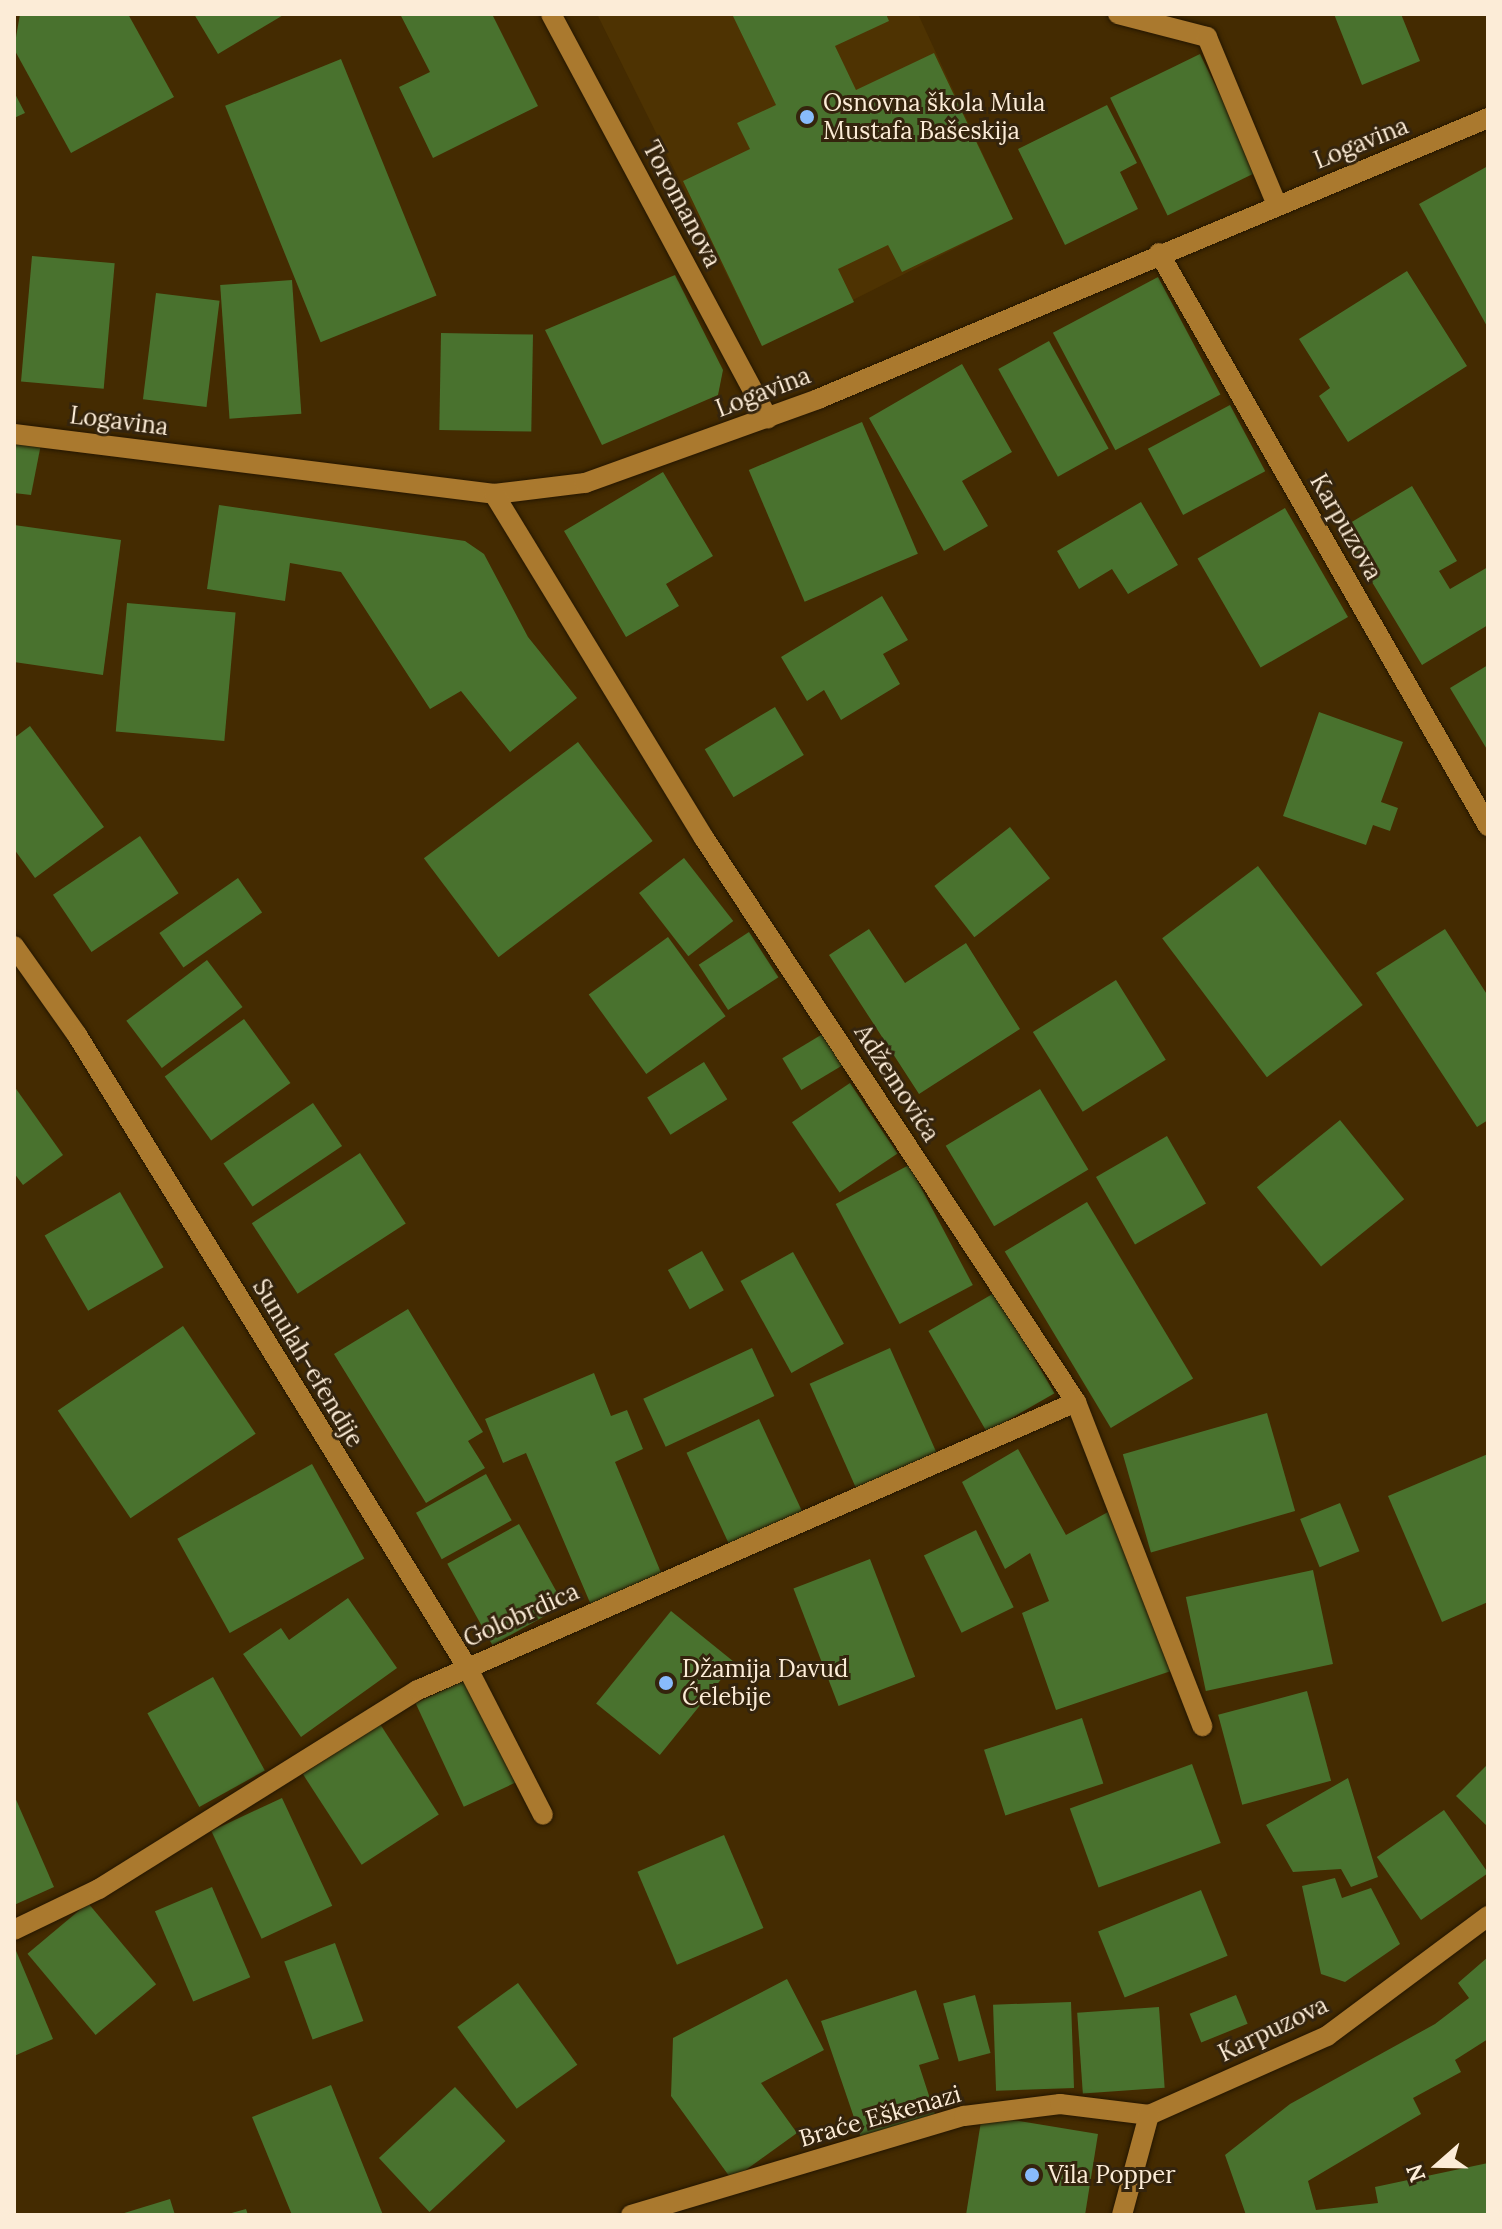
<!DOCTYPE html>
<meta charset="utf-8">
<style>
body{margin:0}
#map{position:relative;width:1502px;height:2229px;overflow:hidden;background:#442b01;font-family:Lora,serif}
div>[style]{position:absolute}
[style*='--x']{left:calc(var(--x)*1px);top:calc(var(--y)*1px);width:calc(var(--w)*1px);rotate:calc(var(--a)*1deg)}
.built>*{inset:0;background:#4e3302}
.building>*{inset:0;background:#49722e;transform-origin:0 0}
.roads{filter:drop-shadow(0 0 2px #241601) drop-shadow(0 0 2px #241601)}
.minor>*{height:20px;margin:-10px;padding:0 10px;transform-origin:10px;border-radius:10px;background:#aa792e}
.dots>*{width:22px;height:22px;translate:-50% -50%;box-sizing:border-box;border:4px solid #34240d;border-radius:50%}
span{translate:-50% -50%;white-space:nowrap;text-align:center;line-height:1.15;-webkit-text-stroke:6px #34240d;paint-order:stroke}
.poi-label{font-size:24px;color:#fcecd7}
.left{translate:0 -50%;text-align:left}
.street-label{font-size:24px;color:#fcecd7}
.frame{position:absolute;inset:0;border:16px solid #fcecd7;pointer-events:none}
.north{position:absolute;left:1398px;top:2125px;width:80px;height:80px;-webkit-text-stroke:6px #34240d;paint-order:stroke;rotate:250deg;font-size:22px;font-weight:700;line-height:32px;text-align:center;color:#fcecd7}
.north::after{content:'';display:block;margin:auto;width:28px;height:36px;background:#fcecd7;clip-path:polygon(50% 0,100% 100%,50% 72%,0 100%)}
</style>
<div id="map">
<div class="built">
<i style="clip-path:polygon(597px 14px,918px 14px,1013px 219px,762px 346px)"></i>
</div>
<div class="building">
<i style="clip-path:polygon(20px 14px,128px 14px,174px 97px,71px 153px,14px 49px)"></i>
<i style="clip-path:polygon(194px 14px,285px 14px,218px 54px)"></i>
<i style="clip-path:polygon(400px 14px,492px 14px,538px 106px,433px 158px,399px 87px,430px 72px)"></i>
<i style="clip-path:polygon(732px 14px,886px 14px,889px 21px,835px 46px,856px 90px,934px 53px,1013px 219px,902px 272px,888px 245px,838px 269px,854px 302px,762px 346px,683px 181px,750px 149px,737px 123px,776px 105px)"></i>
<i style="clip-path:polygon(1334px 14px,1401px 14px,1420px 61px,1362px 85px)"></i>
<i style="left:1200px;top:54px;width:131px;height:100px;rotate:64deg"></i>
<i style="left:341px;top:59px;width:255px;height:125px;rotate:68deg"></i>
<i style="clip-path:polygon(14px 92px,25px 113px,14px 118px)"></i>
<i style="clip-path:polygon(1107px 105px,1137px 163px,1120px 172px,1138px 209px,1065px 245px,1018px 149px)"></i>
<i style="clip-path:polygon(1488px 166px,1488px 328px,1419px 204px)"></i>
<i style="left:32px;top:256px;width:83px;height:126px;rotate:5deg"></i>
<i style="clip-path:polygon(1407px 271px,1467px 366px,1348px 442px,1319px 396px,1330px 388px,1299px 339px)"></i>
<i style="clip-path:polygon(675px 275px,723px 370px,718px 395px,602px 445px,545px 330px)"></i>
<i style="left:1158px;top:277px;width:133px;height:119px;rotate:62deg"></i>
<i style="left:292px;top:280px;width:134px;height:72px;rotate:86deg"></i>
<i style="left:156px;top:293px;width:64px;height:107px;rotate:7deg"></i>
<i style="left:441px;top:333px;width:92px;height:97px;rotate:1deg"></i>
<i style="left:1049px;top:341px;width:123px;height:58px;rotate:61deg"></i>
<i style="clip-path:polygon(962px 364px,1012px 452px,962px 481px,988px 526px,944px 551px,869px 418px)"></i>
<i style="left:1230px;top:405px;width:75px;height:93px;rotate:62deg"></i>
<i style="left:862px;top:422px;width:143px;height:123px;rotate:67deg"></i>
<i style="clip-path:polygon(14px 440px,41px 444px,31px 495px,14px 493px)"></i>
<i style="clip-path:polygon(663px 472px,713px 556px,666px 584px,679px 606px,626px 637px,564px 531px)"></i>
<i style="clip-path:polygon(1412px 486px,1457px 561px,1439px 571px,1450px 589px,1488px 567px,1488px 625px,1422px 665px,1340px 529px)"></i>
<i style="clip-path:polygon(1141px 502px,1178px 565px,1128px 594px,1112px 569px,1079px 589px,1057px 551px)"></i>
<i style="clip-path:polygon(219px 505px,465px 541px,484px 554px,528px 637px,577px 698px,510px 752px,461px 691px,430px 709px,341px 572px,290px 563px,285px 601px,207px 589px)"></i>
<i style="left:1285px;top:508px;width:126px;height:101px;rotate:60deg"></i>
<i style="clip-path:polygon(14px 525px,121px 540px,103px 675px,14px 662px)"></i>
<i style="clip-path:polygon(882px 596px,908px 640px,883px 654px,900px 684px,841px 720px,824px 690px,807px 701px,781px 657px)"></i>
<i style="left:127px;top:603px;width:109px;height:129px;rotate:5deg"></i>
<i style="clip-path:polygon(1488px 665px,1488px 751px,1450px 688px)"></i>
<i style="left:775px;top:707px;width:56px;height:82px;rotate:59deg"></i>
<i style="clip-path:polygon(1319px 712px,1403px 742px,1381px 802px,1398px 808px,1390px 831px,1373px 825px,1366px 845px,1283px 816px)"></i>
<i style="clip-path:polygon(30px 726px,104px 827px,35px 878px,14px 849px,14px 738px)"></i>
<i style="left:578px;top:742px;width:124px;height:193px;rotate:53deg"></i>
<i style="left:1010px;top:827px;width:65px;height:96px;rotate:52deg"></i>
<i style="left:140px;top:836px;width:69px;height:105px;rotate:56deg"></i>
<i style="left:684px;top:858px;width:80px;height:57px;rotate:52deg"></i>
<i style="left:1258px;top:866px;width:174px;height:120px;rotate:53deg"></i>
<i style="left:238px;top:878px;width:42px;height:96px;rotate:55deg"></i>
<i style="clip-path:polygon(869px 929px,905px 983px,966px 943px,1020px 1029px,919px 1094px,829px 955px)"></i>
<i style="clip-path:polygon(1445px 929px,1488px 996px,1488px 1120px,1477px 1127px,1376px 973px)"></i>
<i style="left:749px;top:932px;width:54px;height:60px;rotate:57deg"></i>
<i style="left:668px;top:937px;width:98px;height:98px;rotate:54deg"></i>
<i style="left:207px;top:960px;width:59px;height:101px;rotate:53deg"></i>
<i style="left:1116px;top:980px;width:94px;height:98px;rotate:58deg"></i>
<i style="left:244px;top:1019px;width:79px;height:98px;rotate:54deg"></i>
<i style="left:826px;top:1032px;width:37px;height:51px;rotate:59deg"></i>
<i style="left:704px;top:1062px;width:44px;height:67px;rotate:58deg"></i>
<i style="left:850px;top:1083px;width:85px;height:70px;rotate:56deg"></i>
<i style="clip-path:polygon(14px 1086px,63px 1155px,23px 1185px,14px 1173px)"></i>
<i style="left:1040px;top:1089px;width:94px;height:110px;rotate:59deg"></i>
<i style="left:313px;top:1103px;width:52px;height:108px;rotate:56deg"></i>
<i style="left:1340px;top:1120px;width:102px;height:107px;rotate:51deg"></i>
<i style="left:1167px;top:1136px;width:78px;height:82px;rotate:60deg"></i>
<i style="left:360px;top:1153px;width:84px;height:129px;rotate:57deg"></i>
<i style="left:909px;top:1165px;width:136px;height:83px;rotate:62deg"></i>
<i style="left:120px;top:1192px;width:87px;height:87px;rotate:60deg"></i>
<i style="left:1087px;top:1202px;width:206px;height:96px;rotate:59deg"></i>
<i style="left:702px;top:1251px;width:45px;height:39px;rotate:61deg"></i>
<i style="left:793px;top:1252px;width:105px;height:60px;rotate:61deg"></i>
<i style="left:996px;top:1292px;width:117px;height:78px;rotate:60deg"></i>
<i style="clip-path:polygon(408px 1309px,483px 1432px,468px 1441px,485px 1468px,426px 1503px,334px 1354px)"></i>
<i style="left:183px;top:1326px;width:130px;height:151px;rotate:56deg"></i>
<i style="left:752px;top:1348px;width:53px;height:120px;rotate:65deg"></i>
<i style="left:890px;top:1348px;width:114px;height:88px;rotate:66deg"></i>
<i style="clip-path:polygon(594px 1373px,611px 1416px,627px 1410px,643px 1449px,615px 1462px,662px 1575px,591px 1605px,526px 1453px,503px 1463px,485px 1419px)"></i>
<i style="left:1267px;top:1413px;width:102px;height:150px;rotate:74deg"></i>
<i style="left:759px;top:1419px;width:106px;height:80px;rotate:65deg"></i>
<i style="clip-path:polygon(1018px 1449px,1066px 1535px,1108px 1512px,1171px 1671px,1056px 1710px,1022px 1613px,1049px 1601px,1030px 1553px,1005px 1569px,962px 1482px)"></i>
<i style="clip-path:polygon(1488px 1454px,1488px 1602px,1442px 1622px,1388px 1496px)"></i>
<i style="left:312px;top:1464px;width:108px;height:154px;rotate:61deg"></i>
<i style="left:486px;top:1474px;width:53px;height:80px;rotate:61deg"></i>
<i style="left:1340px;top:1503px;width:52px;height:43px;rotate:68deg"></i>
<i style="left:519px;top:1524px;width:93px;height:82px;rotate:61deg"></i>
<i style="left:976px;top:1530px;width:86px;height:58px;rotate:64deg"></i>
<i style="left:870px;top:1559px;width:126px;height:82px;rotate:69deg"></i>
<i style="left:1313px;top:1570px;width:96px;height:130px;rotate:78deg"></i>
<i style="clip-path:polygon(348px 1598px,397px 1668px,301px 1737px,243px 1654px,281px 1628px,289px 1640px)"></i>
<i style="left:671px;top:1611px;width:82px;height:119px;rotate:39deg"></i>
<i style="left:213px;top:1677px;width:107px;height:75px;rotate:61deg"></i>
<i style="left:470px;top:1678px;width:114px;height:60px;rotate:65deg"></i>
<i style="left:1307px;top:1691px;width:93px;height:92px;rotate:75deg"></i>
<i style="left:1082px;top:1718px;width:69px;height:103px;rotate:72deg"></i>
<i style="left:380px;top:1724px;width:108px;height:92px;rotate:57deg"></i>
<i style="left:1192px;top:1764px;width:84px;height:130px;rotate:70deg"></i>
<i style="clip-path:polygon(1488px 1764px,1488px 1827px,1456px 1796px)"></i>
<i style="clip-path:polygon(1348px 1778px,1378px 1877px,1351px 1887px,1341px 1869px,1293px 1872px,1266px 1825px)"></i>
<i style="clip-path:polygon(14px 1795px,54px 1887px,14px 1905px)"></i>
<i style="left:282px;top:1798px;width:119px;height:78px;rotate:65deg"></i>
<i style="left:1444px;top:1810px;width:77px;height:82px;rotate:55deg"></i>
<i style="left:724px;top:1835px;width:101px;height:94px;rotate:67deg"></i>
<i style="clip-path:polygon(1335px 1878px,1342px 1898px,1371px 1888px,1400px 1944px,1345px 1982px,1321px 1974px,1302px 1886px)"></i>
<i style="left:212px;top:1887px;width:98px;height:62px;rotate:67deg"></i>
<i style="left:1201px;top:1890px;width:71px;height:111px;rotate:68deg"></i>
<i style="left:88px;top:1903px;width:106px;height:79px;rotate:50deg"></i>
<i style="left:335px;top:1943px;width:83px;height:54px;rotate:70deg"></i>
<i style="clip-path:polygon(14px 1946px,53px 2039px,14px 2056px)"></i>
<i style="clip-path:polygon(1488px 1957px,1488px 2039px,1455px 2060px,1461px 2072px,1413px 2098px,1421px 2114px,1308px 2181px,1316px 2210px,1378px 2203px,1375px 2187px,1488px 2163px,1488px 2215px,1246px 2215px,1225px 2155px,1290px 2104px,1435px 2024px,1469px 1998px,1458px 1983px)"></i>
<i style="clip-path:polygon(787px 1979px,824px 2050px,761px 2083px,797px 2133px,732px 2180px,671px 2096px,673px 2038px)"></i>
<i style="left:518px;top:1983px;width:101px;height:75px;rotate:54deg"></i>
<i style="clip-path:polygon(916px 1990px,939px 2059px,919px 2065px,935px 2114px,861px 2138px,821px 2021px)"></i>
<i style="left:975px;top:1995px;width:60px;height:33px;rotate:75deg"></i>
<i style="left:1236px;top:1995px;width:31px;height:50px;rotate:68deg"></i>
<i style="left:1071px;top:2002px;width:86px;height:78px;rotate:88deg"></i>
<i style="left:1159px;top:2007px;width:81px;height:82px;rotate:86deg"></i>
<i style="clip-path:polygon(331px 2085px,383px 2215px,292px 2215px,252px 2117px)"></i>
<i style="left:455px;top:2087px;width:74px;height:104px;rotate:47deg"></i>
<i style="clip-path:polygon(982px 2115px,1098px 2134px,1085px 2215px,966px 2215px)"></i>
<i style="clip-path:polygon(170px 2199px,175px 2215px,122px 2215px,121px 2214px)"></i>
<i style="clip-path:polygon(246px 2209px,248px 2215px,228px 2215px,228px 2214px)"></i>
</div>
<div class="roads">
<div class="minor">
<i style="--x:551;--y:14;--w:459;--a:61.8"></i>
<i style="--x:1118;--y:14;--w:92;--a:14.5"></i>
<i style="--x:1207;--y:37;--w:182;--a:67.4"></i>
<i style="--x:1159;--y:253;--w:661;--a:60.14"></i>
<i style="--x:14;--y:434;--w:484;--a:7.1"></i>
<i style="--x:494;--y:494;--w:92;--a:-6.9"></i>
<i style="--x:585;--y:483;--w:248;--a:-19.8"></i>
<i style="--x:818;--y:399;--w:727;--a:-22.75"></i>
<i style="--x:494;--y:494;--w:403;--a:58.6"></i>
<i style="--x:704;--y:838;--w:676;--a:56.59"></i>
<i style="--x:1076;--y:1402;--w:348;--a:68.7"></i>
<i style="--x:14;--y:946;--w:109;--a:54.7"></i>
<i style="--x:77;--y:1035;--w:743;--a:58.32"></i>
<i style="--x:467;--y:1667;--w:166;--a:62.8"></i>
<i style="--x:14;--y:1930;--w:94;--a:-25.8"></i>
<i style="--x:99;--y:1889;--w:376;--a:-32"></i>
<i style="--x:418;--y:1690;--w:718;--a:-23.64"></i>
<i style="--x:631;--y:2215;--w:347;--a:-16.6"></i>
<i style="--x:964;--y:2116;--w:97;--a:-7.1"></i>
<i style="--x:1060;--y:2104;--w:90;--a:7"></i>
<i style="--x:1149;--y:2115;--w:195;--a:-23.9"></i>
<i style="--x:1327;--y:2036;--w:201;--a:-36.7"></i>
<i style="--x:1122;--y:2215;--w:104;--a:-74.9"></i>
</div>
</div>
<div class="dots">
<i style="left:807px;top:117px;background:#88bbfc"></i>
<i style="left:666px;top:1683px;background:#88bbfc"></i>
<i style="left:1032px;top:2175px;background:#88bbfc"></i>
</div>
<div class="poi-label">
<span class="left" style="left:823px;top:117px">Osnovna škola Mula<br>Mustafa Bašeskija</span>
<span class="left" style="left:682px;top:1683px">Džamija Davud<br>Ćelebije</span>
<span class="left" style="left:1048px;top:2175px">Vila Popper</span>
</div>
<div class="street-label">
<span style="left:1361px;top:143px;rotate:-22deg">Logavina</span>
<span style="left:682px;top:204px;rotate:62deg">Toromanova</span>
<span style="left:763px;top:392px;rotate:-21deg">Logavina</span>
<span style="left:119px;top:421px;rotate:7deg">Logavina</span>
<span style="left:1346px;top:527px;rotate:60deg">Karpuzova</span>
<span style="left:897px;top:1083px;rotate:57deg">Adžemovića</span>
<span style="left:308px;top:1363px;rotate:59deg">Sunulah-efendije</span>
<span style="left:521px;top:1615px;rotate:-24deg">Golobrdica</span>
<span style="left:1273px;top:2029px;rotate:-26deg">Karpuzova</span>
<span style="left:880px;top:2116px;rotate:-16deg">Braće Eškenazi</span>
</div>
<div class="frame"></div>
<div class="north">N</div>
</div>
